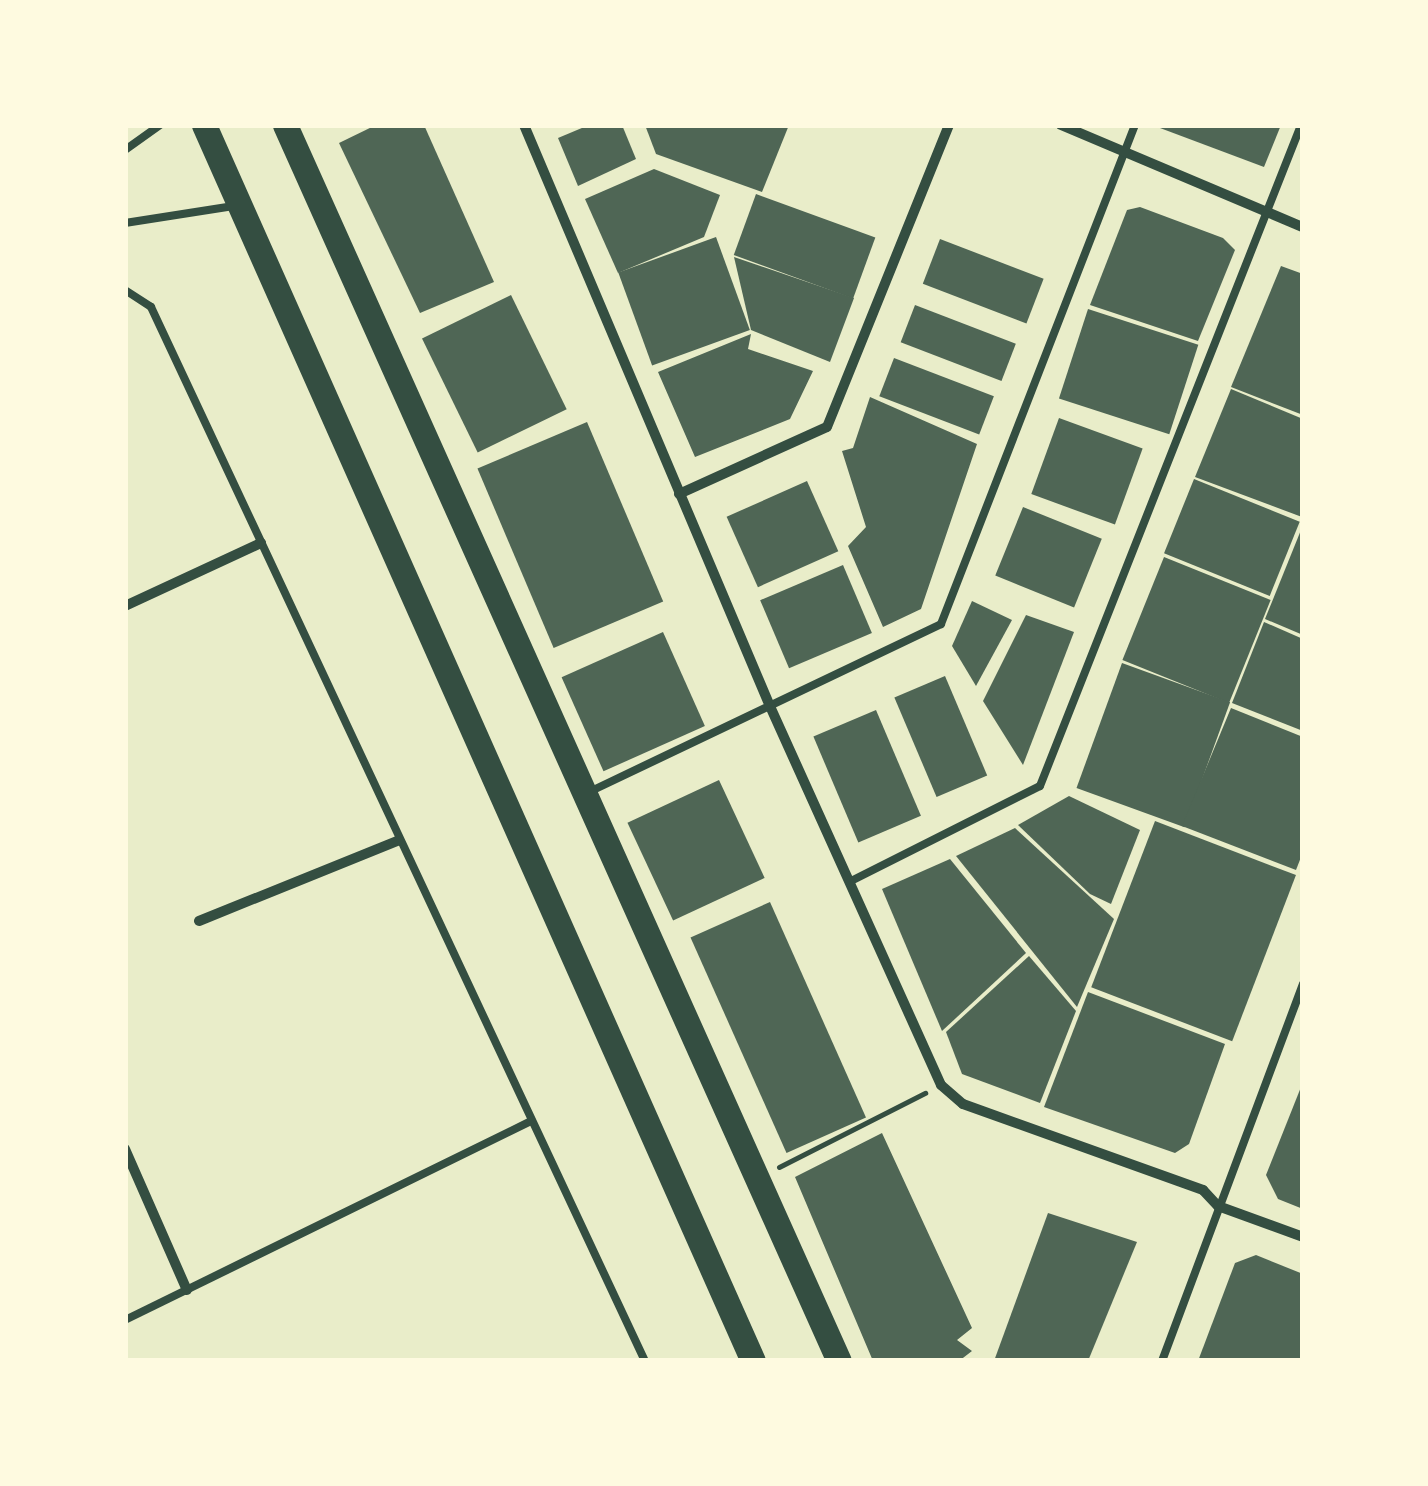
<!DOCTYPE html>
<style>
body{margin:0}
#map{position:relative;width:1428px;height:1486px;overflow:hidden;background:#e9edc9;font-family:"Fira Sans Condensed",sans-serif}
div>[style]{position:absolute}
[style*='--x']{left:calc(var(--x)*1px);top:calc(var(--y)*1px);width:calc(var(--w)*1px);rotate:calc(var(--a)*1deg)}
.building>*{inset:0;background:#4f6655;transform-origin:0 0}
.path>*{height:5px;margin:-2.5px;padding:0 2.5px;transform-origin:2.5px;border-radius:2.5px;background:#344e41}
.service>*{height:8px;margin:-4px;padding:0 4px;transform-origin:4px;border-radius:4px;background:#344e41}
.minor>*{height:10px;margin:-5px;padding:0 5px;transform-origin:5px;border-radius:5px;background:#344e41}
.primary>*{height:25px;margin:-12.5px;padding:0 12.5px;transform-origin:12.5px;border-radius:12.5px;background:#344e41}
span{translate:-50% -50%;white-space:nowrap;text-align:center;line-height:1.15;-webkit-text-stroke:10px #fefae0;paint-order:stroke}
.frame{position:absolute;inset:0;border:128px solid #fefae0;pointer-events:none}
</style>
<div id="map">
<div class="building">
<i style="clip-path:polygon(376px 125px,424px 125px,494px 282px,420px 313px,339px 143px)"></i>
<i style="clip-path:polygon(589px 125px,622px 125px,636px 159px,578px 186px,558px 138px)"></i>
<i style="clip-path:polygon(645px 125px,789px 125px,762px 192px,656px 154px)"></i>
<i style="clip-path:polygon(1152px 125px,1281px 125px,1264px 167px)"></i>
<i style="clip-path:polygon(654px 169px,720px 195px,704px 237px,618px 273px,585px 199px)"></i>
<i style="left:756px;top:194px;width:127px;height:65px;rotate:20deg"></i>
<i style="clip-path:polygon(1140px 207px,1223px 238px,1235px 250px,1198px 341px,1090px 305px,1127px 210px)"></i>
<i style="left:716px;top:237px;width:99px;height:104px;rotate:70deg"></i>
<i style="left:940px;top:239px;width:111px;height:48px;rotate:21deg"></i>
<i style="clip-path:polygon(734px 257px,854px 298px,830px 362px,751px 330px)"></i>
<i style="clip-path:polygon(1281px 266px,1303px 274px,1303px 415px,1231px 387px)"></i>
<i style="left:511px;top:295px;width:127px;height:99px;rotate:64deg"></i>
<i style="left:915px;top:305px;width:108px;height:40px;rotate:21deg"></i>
<i style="left:1088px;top:309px;width:116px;height:94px;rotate:18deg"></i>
<i style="clip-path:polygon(751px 334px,748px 349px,813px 371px,790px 419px,695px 457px,658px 372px)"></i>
<i style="left:894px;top:358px;width:107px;height:41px;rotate:21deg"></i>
<i style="clip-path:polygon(1231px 389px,1303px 419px,1302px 517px,1195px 477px)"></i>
<i style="clip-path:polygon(870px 397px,977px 444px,921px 609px,883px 627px,848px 546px,866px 527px,842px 451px,853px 448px)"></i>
<i style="left:1059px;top:418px;width:89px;height:81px;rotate:20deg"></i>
<i style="left:587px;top:422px;width:195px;height:119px;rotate:67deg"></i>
<i style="left:1194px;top:479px;width:114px;height:80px;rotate:22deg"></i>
<i style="left:807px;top:481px;width:77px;height:88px;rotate:66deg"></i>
<i style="left:1023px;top:507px;width:85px;height:74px;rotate:22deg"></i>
<i style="clip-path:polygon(1303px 525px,1303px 635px,1265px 619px)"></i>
<i style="left:1164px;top:557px;width:115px;height:111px;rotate:22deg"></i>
<i style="left:843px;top:565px;width:74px;height:90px;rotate:67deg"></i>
<i style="clip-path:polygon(972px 601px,1012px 620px,976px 686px,952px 646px)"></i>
<i style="clip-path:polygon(1026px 615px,1074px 632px,1023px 765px,983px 701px)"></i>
<i style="clip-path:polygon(1264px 622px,1303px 639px,1303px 731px,1232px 703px)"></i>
<i style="left:663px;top:632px;width:103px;height:111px;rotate:66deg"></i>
<i style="left:1122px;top:663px;width:115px;height:133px;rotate:20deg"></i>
<i style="left:945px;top:676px;width:108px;height:55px;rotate:67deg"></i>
<i style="clip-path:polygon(1231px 708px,1303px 737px,1303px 852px,1296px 870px,1182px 826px)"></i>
<i style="left:876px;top:710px;width:115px;height:68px;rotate:67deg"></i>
<i style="left:719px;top:780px;width:108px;height:101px;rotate:65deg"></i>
<i style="clip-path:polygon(1069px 796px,1140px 830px,1111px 904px,1090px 894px,1018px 825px)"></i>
<i style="left:1155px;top:821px;width:151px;height:178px;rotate:21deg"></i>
<i style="clip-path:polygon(1015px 828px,1114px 919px,1077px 1007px,956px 856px)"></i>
<i style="clip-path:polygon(950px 859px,1026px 953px,942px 1031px,882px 889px)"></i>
<i style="left:770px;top:902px;width:236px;height:87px;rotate:66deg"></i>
<i style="clip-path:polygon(1029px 956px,1076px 1011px,1040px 1103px,962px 1074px,946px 1032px)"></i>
<i style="clip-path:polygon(1088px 992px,1225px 1044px,1189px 1144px,1175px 1153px,1044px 1107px)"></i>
<i style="clip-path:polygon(1303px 1082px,1303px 1209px,1278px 1199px,1266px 1175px)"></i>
<i style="clip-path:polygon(882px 1133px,972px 1328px,957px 1340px,972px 1351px,959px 1361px,873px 1361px,795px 1177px)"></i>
<i style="clip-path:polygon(1048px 1213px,1137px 1242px,1088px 1361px,994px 1361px)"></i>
<i style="clip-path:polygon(1256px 1255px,1303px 1274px,1303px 1361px,1198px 1361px,1235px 1263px)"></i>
</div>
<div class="path">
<i style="--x:779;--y:1167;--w:164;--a:-26.9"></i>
</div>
<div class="service">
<i style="--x:125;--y:150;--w:43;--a:-35.5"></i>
<i style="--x:125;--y:223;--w:110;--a:-8.9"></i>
<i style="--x:125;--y:290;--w:31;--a:33"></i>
<i style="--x:151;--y:307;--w:1164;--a:64.89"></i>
<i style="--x:589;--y:792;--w:390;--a:-25.5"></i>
<i style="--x:941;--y:624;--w:535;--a:-68.76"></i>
<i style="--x:853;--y:880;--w:209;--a:-26.7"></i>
<i style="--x:1040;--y:786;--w:711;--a:-68.45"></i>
<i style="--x:125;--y:1320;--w:453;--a:-26.1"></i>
<i style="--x:1162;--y:1361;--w:403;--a:-69.5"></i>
</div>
<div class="minor">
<i style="--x:524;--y:125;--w:629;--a:67.06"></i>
<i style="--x:769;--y:704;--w:418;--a:65.7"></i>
<i style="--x:941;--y:1085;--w:29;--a:41"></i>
<i style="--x:963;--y:1104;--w:255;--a:19.7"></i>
<i style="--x:1203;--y:1190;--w:22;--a:47"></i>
<i style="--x:1218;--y:1206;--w:90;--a:20"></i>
<i style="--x:1061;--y:125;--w:263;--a:22.9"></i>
<i style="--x:679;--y:494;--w:162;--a:-24.4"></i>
<i style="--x:827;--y:427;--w:326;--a:-68"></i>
<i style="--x:125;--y:606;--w:150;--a:-24.9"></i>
<i style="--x:199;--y:921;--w:214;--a:-22"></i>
<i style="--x:125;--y:1149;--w:154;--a:66.3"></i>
</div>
<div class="primary">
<i style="--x:204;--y:125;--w:1352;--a:66.05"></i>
<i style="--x:285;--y:125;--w:1354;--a:65.86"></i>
</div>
<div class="frame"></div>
</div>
